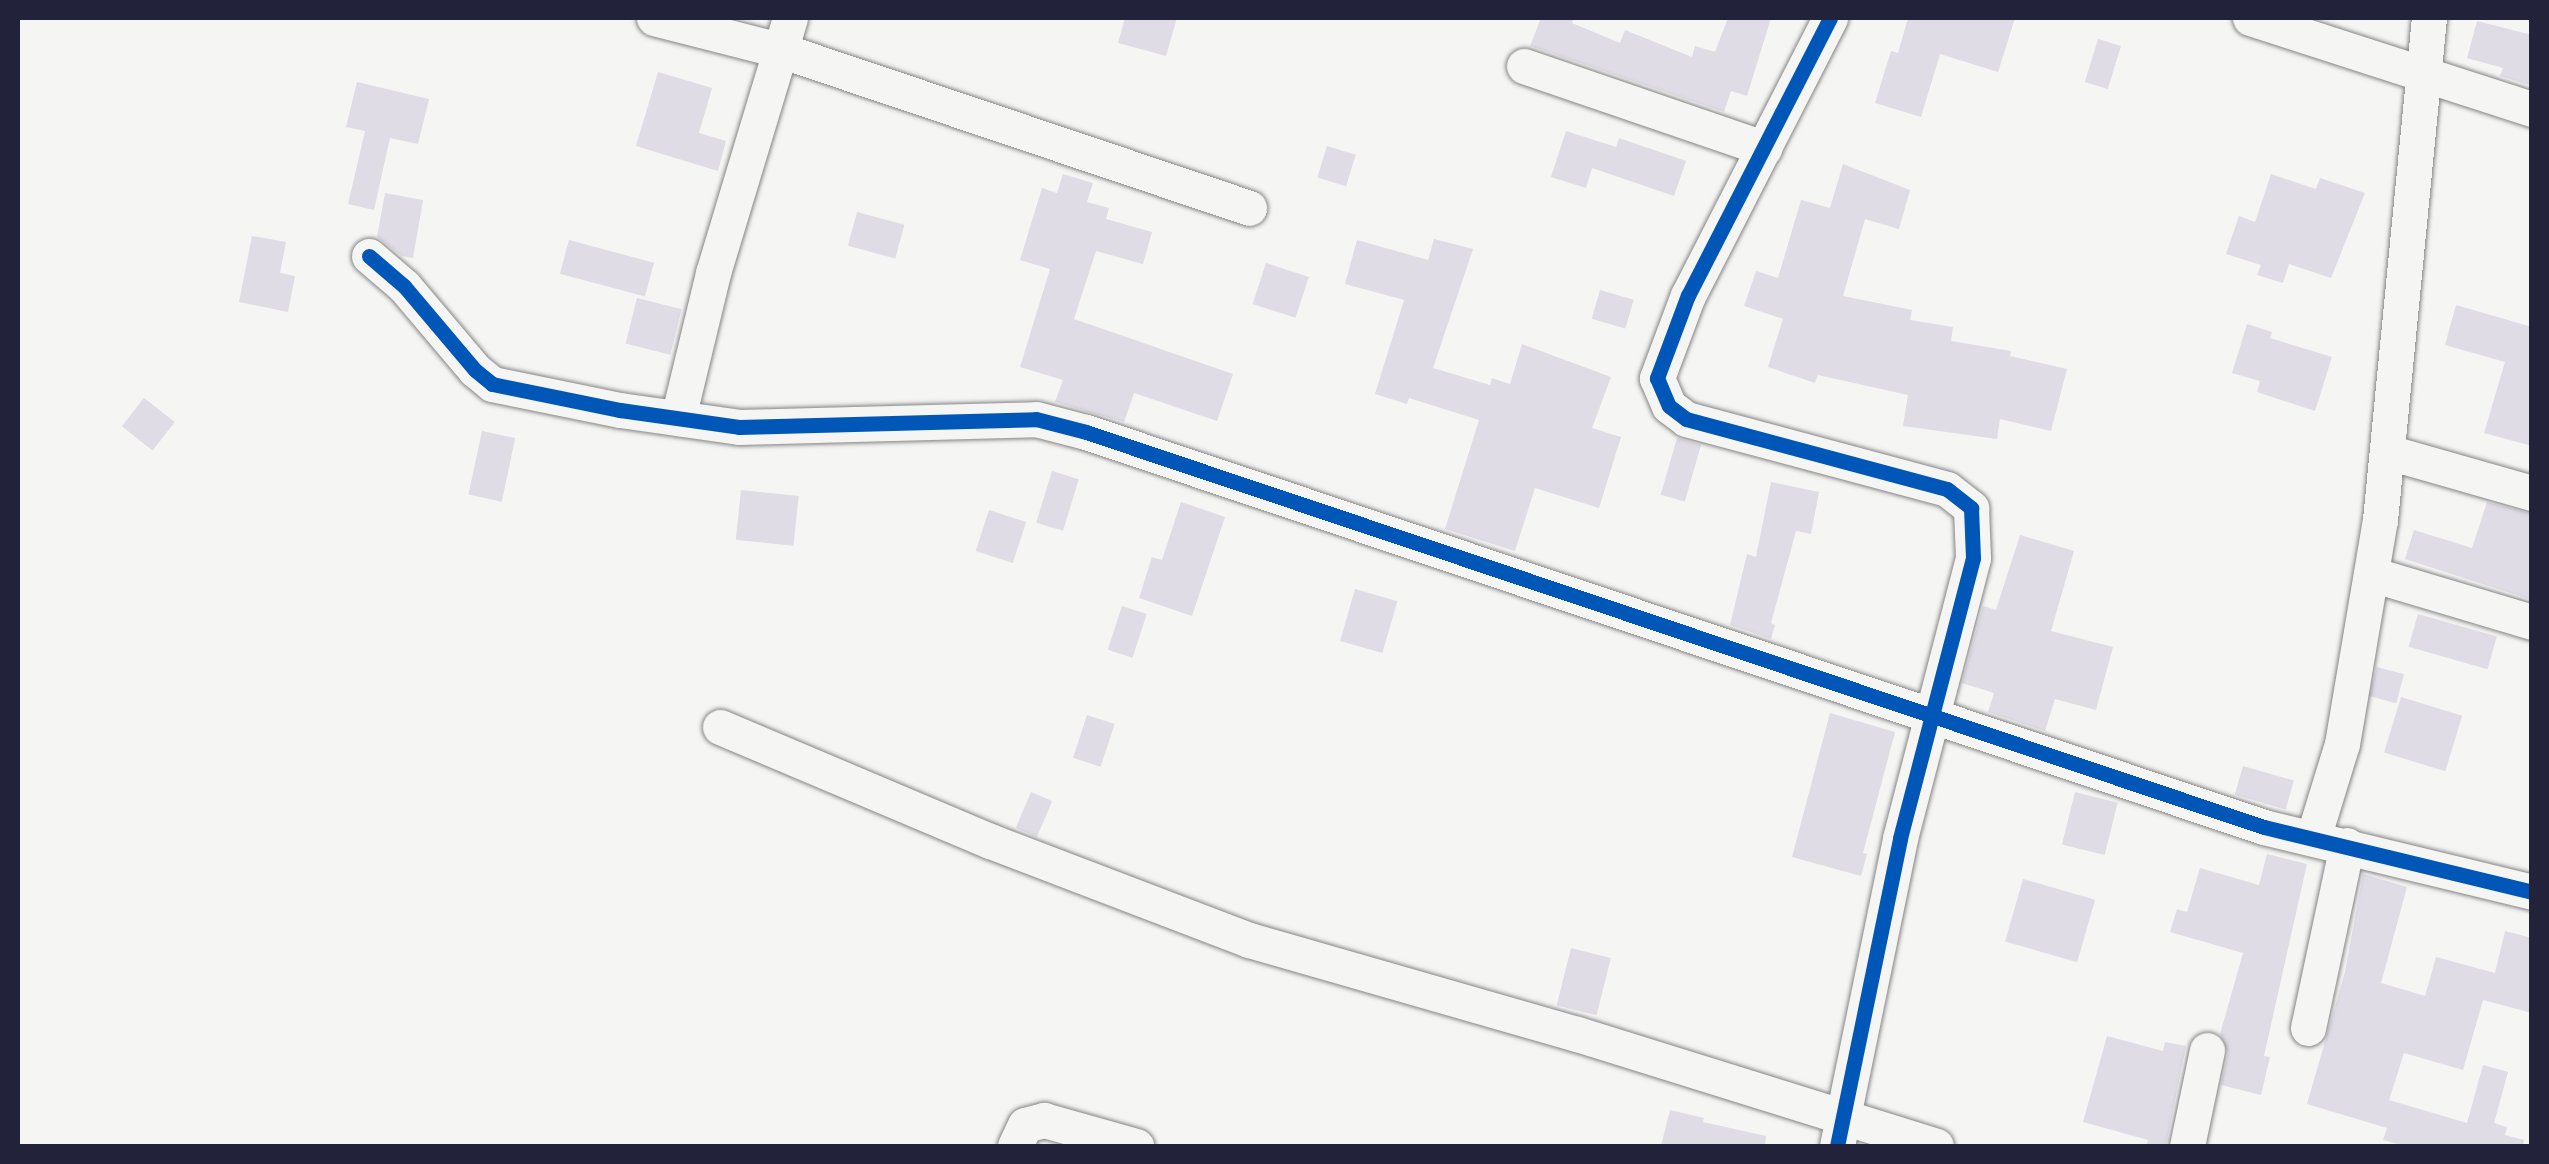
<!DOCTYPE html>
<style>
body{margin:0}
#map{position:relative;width:2549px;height:1164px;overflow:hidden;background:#f5f5f3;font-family:"Playpen Sans",sans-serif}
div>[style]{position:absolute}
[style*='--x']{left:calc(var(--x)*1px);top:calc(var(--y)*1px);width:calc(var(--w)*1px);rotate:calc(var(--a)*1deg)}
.building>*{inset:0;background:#dfdce5;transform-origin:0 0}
.roads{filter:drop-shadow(0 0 2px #858589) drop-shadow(0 0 2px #858589)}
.street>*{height:35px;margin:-17.5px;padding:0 17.5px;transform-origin:17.5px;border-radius:17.5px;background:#f5f5f3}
.cycleway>*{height:15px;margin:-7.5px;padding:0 7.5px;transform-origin:7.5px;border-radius:7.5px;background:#0057b8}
span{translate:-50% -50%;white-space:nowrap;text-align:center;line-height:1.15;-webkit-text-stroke:8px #f6f6f2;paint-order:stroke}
.frame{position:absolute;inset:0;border:20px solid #22223b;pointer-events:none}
</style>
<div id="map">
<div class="building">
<i style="clip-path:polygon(1125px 18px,1177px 18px,1166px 56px,1118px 43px)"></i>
<i style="clip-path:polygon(1541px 18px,1574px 18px,1572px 23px,1620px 43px,1625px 30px,1692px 57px,1695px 46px,1715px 52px,1728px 18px,1771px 18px,1747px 96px,1731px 91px,1724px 112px,1530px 46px)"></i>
<i style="clip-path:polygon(1908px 18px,2015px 18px,1998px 72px,1940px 54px,1921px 117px,1875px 103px,1891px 51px,1898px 53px)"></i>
<i style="clip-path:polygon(2477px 21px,2532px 35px,2532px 86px,2500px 76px,2503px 68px,2467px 58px)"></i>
<i style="left:2098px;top:39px;width:24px;height:45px;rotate:17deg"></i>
<i style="clip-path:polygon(658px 72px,712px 88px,699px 133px,726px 141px,718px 171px,636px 146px)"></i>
<i style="clip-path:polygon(357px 82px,429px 99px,418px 144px,390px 138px,374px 210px,348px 204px,365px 131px,346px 127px)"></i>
<i style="clip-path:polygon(1566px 131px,1616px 147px,1619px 138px,1686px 161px,1674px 196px,1592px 168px,1586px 188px,1551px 177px)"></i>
<i style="left:1327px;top:146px;width:30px;height:33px;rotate:17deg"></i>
<i style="clip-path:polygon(1843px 164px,1910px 190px,1899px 229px,1865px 219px,1843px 296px,1912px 310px,1910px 320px,1953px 327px,1951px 341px,2011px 351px,2010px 356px,2067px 369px,2051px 431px,2000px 419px,1997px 439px,1903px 426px,1908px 395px,1818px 375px,1815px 383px,1768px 367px,1783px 319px,1744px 306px,1756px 271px,1778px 278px,1801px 200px,1830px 208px)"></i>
<i style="clip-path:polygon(1063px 174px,1093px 183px,1087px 202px,1109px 208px,1106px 219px,1152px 232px,1143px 264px,1096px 251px,1074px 319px,1233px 374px,1217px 421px,1134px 393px,1124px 422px,1055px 402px,1063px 380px,1020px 367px,1050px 269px,1020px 260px,1042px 188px,1057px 193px)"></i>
<i style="clip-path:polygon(2271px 174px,2316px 189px,2320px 178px,2365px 193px,2331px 278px,2289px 264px,2283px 283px,2257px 275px,2261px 265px,2226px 254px,2239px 216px,2255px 222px)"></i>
<i style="clip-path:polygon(385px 193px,423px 200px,413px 258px,402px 256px,377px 237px)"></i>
<i style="left:857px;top:212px;width:49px;height:35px;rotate:15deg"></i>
<i style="clip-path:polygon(252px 236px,286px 242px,280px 273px,295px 276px,288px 312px,239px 302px)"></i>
<i style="clip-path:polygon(1434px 239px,1473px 249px,1433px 368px,1490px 385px,1492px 378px,1510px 384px,1522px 344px,1611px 377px,1592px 428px,1621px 437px,1599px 508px,1535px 488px,1515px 551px,1445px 529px,1479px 420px,1409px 398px,1407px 404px,1375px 394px,1404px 300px,1345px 284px,1357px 240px,1428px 260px)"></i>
<i style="left:569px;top:240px;width:88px;height:35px;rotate:15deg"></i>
<i style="left:1266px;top:263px;width:45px;height:43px;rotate:18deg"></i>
<i style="left:1600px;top:290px;width:35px;height:30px;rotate:16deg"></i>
<i style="left:637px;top:298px;width:46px;height:47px;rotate:14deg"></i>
<i style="clip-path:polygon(2456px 305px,2532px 327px,2532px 446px,2484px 433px,2505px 362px,2445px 345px)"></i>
<i style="clip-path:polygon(2247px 324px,2272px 332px,2270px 338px,2332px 357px,2315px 411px,2257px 392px,2260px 381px,2232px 373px)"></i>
<i style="left:144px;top:398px;width:39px;height:36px;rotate:38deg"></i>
<i style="left:482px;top:431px;width:34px;height:65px;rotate:12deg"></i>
<i style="left:1677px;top:438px;width:25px;height:59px;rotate:16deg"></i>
<i style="left:1052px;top:471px;width:28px;height:54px;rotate:17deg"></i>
<i style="clip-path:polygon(1771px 482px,1819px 492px,1811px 534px,1796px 531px,1771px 623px,1775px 625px,1771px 639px,1730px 625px,1747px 554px,1756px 557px)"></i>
<i style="left:741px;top:490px;width:58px;height:50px;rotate:6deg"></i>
<i style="clip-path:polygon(1181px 502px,1225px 517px,1192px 616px,1139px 598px,1152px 557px,1162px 560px)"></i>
<i style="clip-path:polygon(2487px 502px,2532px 514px,2532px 600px,2405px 559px,2414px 530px,2472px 548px)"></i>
<i style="left:989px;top:510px;width:39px;height:43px;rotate:18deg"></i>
<i style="clip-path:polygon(2020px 535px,2074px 551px,2051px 631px,2113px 647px,2096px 710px,2055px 699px,2045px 731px,1988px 712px,1994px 693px,1962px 683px,1983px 606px,1996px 610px)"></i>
<i style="left:1355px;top:589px;width:44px;height:54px;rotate:16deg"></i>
<i style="left:1122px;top:606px;width:26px;height:46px;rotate:18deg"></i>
<i style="left:2418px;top:614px;width:82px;height:34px;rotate:16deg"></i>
<i style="left:2377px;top:667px;width:28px;height:30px;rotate:15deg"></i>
<i style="left:2401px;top:697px;width:64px;height:58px;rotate:17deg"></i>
<i style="clip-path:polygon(1830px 713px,1895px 732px,1863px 853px,1867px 854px,1861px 876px,1792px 857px)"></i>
<i style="left:1087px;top:715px;width:29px;height:45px;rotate:18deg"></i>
<i style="left:2243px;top:766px;width:53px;height:30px;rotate:16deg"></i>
<i style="left:1031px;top:792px;width:23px;height:39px;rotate:23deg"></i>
<i style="left:2075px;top:792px;width:44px;height:54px;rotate:14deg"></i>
<i style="clip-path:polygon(2267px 854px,2307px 864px,2264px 1056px,2270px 1057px,2261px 1095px,2221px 1085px,2228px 1053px,2220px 1034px,2243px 953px,2170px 932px,2177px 909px,2187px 912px,2200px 868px,2259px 885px)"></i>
<i style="clip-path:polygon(2363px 874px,2407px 887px,2381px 983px,2425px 996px,2436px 957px,2495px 973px,2505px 931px,2532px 938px,2532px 1013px,2483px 1000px,2463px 1070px,2404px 1053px,2389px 1100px,2467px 1123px,2483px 1065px,2508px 1072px,2494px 1123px,2507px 1127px,2505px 1135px,2524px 1140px,2523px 1146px,2405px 1146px,2383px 1140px,2387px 1128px,2307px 1104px,2345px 972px)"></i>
<i style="left:2023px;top:879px;width:75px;height:65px;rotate:16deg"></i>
<i style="left:1571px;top:948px;width:41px;height:59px;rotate:14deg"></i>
<i style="clip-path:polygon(2107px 1036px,2163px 1051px,2165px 1042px,2186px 1046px,2166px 1146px,2146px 1146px,2148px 1140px,2083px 1122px)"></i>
<i style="clip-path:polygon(1670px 1110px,1704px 1118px,1703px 1122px,1766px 1136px,1765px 1146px,1661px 1146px)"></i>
</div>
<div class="roads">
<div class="street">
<i style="--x:654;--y:18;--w:130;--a:14.3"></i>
<i style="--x:780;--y:50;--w:495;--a:18.6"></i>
<i style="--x:1830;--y:18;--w:311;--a:117.1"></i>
<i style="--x:1688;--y:295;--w:89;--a:110.5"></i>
<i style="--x:1657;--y:378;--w:30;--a:67"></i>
<i style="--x:1669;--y:406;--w:21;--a:37"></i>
<i style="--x:1686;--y:419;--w:270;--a:15"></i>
<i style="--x:1947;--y:489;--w:31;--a:38"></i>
<i style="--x:1971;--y:508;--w:50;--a:87.7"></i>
<i style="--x:1973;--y:558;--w:290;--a:104.6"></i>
<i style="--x:1900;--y:839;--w:313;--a:101.6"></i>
<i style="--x:2250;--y:18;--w:296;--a:17.9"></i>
<i style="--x:1524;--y:66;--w:254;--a:18.9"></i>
<i style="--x:369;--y:256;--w:46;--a:40.6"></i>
<i style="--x:404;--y:286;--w:110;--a:49.8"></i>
<i style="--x:475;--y:370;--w:22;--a:39"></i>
<i style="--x:492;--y:384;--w:131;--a:11.5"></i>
<i style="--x:620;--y:410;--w:120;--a:8.1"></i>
<i style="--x:739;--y:427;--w:297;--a:-1.5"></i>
<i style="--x:1036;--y:419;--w:52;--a:14.6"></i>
<i style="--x:1086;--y:432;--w:1242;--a:18.54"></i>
<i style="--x:2264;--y:827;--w:276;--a:13.6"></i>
<i style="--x:678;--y:418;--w:149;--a:-76.4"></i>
<i style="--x:713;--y:273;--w:266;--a:-73.2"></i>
<i style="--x:2388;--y:452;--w:150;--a:15.9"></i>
<i style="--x:2371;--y:574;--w:168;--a:16.6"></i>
<i style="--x:720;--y:727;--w:293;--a:22.9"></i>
<i style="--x:990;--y:841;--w:277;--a:20.9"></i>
<i style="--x:1249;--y:940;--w:341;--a:16"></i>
<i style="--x:1577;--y:1034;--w:376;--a:17.3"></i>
<i style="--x:2313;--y:838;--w:98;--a:-72.9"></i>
<i style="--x:2342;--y:744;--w:227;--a:-80.4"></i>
<i style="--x:2380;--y:520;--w:504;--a:-84.43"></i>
<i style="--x:2308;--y:1028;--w:187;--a:-78"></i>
<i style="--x:1015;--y:1146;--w:23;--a:-65"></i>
<i style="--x:1025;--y:1125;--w:20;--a:-15"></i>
<i style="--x:1044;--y:1120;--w:96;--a:15.8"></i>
<i style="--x:2187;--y:1146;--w:98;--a:-78.2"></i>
</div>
</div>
<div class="cycleway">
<i style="--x:1830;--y:18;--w:311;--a:117.1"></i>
<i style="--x:1688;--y:295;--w:89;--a:110.5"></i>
<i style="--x:1657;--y:378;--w:30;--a:67"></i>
<i style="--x:1669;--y:406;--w:21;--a:37"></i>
<i style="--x:1686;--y:419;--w:270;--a:15"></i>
<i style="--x:1947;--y:489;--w:31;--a:38"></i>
<i style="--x:1971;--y:508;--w:50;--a:87.7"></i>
<i style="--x:1973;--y:558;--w:290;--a:104.6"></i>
<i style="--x:1900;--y:839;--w:313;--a:101.6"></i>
<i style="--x:369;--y:256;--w:46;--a:40.6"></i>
<i style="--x:404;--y:286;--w:110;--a:49.8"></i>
<i style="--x:475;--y:370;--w:22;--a:39"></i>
<i style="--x:492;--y:384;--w:131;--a:11.5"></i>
<i style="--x:620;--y:410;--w:120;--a:8.1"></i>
<i style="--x:739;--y:427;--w:297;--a:-1.5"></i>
<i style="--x:1036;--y:419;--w:52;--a:14.6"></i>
<i style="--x:1086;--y:432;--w:1242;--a:18.54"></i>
<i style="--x:2264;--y:827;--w:276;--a:13.6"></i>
</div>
<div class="frame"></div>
</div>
